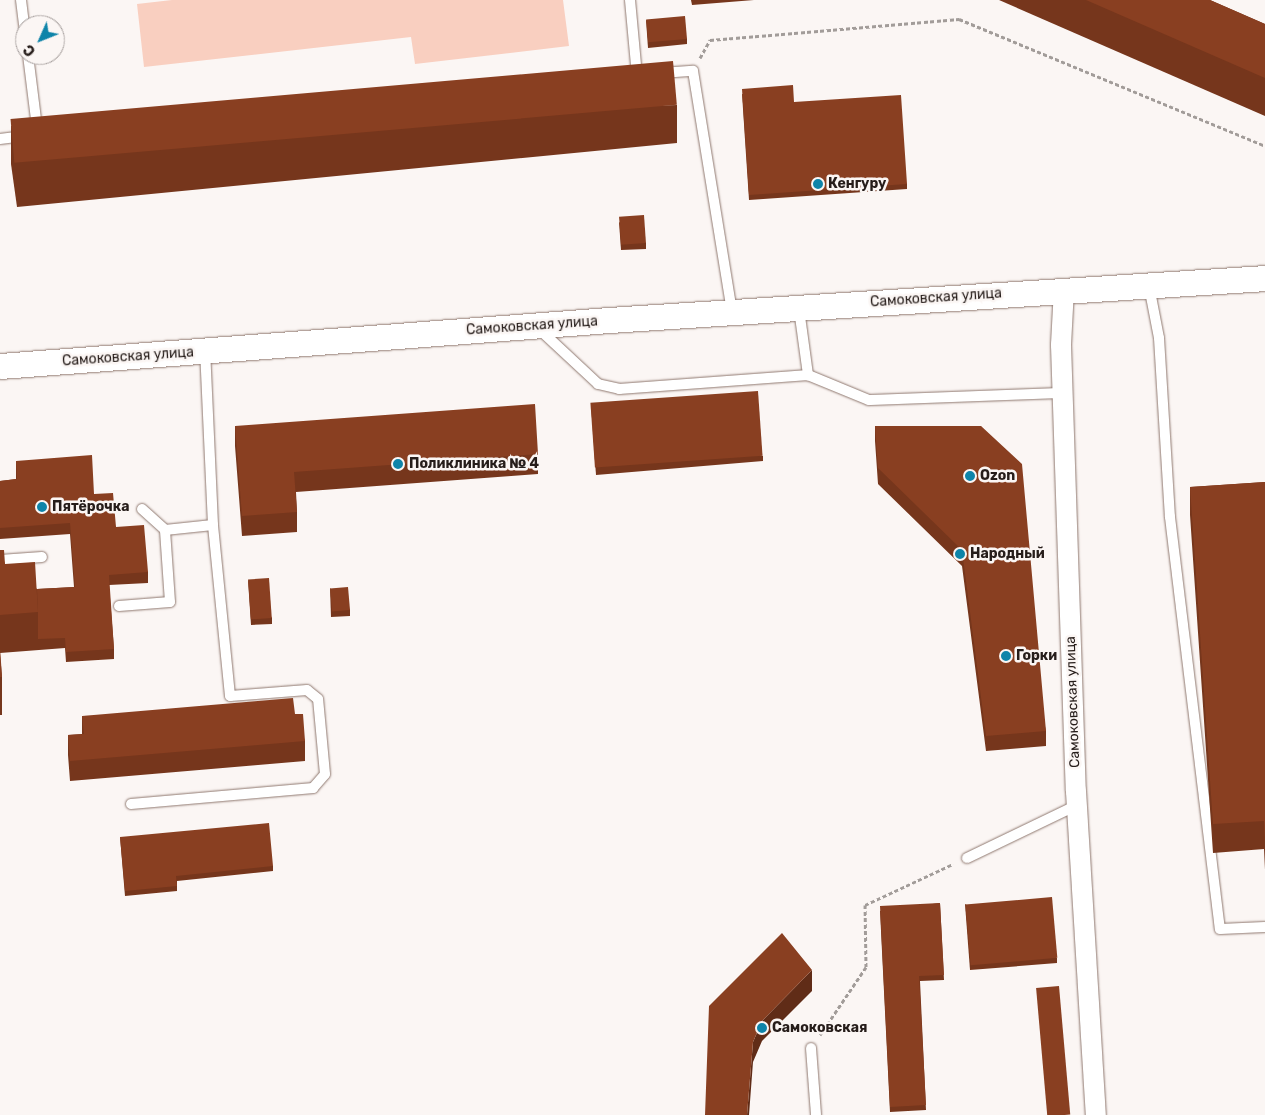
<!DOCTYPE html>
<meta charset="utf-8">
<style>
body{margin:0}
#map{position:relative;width:1265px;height:1115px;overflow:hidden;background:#fbf6f4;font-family:Rubik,sans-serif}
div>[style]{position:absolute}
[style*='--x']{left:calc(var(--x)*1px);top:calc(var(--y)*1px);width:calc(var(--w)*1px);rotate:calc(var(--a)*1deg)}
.green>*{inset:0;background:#f9cfc0}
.path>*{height:3px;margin-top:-1.5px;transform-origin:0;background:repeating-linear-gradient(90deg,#a29c99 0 4px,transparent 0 6.5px)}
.roads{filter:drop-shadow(0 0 1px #8f786f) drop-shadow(0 0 1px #8f786f)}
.service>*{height:10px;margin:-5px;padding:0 5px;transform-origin:5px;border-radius:5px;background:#fff}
.minor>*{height:20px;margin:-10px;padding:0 10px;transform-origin:10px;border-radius:10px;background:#fff}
.tertiary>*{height:25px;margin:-12.5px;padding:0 12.5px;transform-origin:12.5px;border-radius:12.5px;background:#fff}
.wall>*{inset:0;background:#76361c}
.shaded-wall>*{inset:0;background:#602c17}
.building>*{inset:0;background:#893f21;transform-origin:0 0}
.dots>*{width:14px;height:14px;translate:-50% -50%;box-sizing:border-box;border:2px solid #fbf6f4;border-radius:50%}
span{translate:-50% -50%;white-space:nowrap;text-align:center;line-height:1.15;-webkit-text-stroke:5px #fbf6f4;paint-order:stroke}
.poi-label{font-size:14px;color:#261d1a;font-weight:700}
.left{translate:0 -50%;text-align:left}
.street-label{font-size:14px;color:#261d1a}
.north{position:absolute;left:15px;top:15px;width:50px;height:50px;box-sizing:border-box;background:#fbf6f4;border:1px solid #a69f9d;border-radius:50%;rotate:226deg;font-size:14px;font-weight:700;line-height:20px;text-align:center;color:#261d1a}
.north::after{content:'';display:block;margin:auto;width:18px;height:22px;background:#0e84a9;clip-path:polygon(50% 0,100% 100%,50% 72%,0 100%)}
</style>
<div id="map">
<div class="green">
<i style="clip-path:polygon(172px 0,563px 0,569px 46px,415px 64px,411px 37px,144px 67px,137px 4px)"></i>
</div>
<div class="path">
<i style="--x:700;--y:58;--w:21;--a:-61"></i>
<i style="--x:710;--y:40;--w:250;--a:-4.8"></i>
<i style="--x:959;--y:19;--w:331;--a:22.5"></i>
<i style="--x:820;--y:1035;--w:82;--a:-55.9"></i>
<i style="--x:866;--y:967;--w:62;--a:-90.9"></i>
<i style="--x:865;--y:905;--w:97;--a:-25"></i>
</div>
<div class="roads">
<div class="service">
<i style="--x:21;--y:0;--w:33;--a:83"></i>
<i style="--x:630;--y:0;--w:75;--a:84.7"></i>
<i style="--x:28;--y:55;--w:81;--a:82.9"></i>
<i style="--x:661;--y:73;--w:32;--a:-4"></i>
<i style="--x:693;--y:71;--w:244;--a:80.8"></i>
<i style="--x:0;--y:139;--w:24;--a:-7"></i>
<i style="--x:1149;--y:286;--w:53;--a:79.1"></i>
<i style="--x:1159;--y:338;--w:179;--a:86.5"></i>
<i style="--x:1170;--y:517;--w:415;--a:83.1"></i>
<i style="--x:1220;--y:929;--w:45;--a:-2.5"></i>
<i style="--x:799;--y:309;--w:67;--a:82.2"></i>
<i style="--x:538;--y:328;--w:82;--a:43"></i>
<i style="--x:598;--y:384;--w:22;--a:13"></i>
<i style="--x:619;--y:389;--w:190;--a:-4.2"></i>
<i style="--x:808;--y:375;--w:66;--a:22.3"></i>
<i style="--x:869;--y:400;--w:193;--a:-2.1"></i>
<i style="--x:142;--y:509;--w:31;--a:42"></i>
<i style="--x:165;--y:530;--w:48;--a:-5.9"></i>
<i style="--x:0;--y:560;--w:42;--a:-4.1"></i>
<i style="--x:119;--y:606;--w:51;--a:-4.5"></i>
<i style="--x:170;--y:602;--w:72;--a:-94"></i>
<i style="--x:131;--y:804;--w:183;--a:-5"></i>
<i style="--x:313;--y:788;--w:18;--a:-49"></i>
<i style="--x:325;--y:774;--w:75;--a:-95.3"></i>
<i style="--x:318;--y:699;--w:14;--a:-141"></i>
<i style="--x:307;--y:690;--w:77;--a:175.5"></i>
<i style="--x:230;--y:696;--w:172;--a:-95.7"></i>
<i style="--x:213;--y:525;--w:173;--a:-92.6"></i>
<i style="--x:967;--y:858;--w:122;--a:-25.7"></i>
<i style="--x:811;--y:1048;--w:67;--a:85.7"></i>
</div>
<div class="minor">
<i style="--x:1064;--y:289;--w:56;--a:93.1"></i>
<i style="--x:1061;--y:345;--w:446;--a:88.1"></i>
<i style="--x:1076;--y:791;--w:325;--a:86.5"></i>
</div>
<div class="tertiary">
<i style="--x:0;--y:366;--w:611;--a:-4.32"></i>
<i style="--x:609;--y:320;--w:657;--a:-3.66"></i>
</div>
</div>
<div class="wall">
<i style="clip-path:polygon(691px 0,754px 0,692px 5px)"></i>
<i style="clip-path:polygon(999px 0,1210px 0,1265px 24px,1265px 116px)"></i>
<i style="clip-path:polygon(646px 20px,687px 39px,687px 44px,648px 48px)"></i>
<i style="clip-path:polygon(742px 94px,794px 102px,907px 184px,907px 189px,749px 200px)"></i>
<i style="clip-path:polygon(677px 105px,677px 143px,17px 207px,11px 164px,11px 126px)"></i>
<i style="clip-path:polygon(619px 222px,646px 243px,646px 249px,621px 250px)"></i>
<i style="clip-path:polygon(591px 404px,763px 456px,763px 461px,596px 475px)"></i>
<i style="clip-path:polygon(235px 426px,538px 454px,538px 474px,296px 492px,297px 512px,297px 532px,242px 536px,235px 446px)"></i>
<i style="clip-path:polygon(875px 426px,981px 426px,1046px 731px,1046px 746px,986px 751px,962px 566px,878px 484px,875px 441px)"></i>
<i style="clip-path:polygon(16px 461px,94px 494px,116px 527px,148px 572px,148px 583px,109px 585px,114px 649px,114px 659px,66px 662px,65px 648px,0 653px,2px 677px,2px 715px,0 715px,0 550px,5px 564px,37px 589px,74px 587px,70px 534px,0 539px,0 481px,16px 479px)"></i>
<i style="clip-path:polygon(1265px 482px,1265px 870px,1264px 849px,1213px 853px,1190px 515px,1190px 487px)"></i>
<i style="clip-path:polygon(248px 580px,272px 618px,272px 624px,251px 625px)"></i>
<i style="clip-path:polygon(330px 588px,350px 610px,350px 616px,331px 617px)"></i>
<i style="clip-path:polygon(295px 714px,305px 741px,305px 761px,70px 781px,68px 755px,68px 735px,82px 734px,82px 716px)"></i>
<i style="clip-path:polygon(120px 837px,273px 866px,273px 871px,177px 881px,177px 891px,125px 896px)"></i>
<i style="clip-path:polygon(940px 903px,944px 980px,920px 981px,926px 1110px,890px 1112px,880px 911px)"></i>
<i style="clip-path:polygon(965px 904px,1057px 958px,1057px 963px,970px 970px)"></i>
</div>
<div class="shaded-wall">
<i style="clip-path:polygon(812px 970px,812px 991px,762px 1041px,753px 1062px,749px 1115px,747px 1115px,753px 1042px,762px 1021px)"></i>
</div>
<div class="building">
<i style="clip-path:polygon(1086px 0,1210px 0,1265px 24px,1265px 78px)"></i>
<i style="left:685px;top:16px;width:23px;height:39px;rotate:85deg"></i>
<i style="left:673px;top:61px;width:44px;height:665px;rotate:85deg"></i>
<i style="clip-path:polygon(793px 85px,794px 102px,901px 95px,907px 184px,749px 195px,742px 89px)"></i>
<i style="left:644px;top:215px;width:28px;height:25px;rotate:86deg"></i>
<i style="left:758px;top:391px;width:65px;height:168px;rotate:86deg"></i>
<i style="clip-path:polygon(535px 404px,538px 454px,294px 472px,297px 512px,242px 516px,235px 426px)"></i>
<i style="clip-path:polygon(875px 426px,981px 426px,1022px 464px,1046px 731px,986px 736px,962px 550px,878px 468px)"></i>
<i style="clip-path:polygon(92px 455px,94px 494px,113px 493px,116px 527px,144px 525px,148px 572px,109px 575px,114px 649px,66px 652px,65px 638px,38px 639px,38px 612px,37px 589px,75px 587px,70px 523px,0 528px,0 481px,17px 479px,16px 461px)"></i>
<i style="clip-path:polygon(1265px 482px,1265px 842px,1264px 821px,1213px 824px,1190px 487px)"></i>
<i style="clip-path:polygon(0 550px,4px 550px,5px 564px,35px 562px,38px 612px,0 615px)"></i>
<i style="left:269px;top:578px;width:40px;height:21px;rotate:86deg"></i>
<i style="left:348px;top:587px;width:23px;height:18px;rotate:85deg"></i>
<i style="clip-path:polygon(0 648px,2px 677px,0 677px)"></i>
<i style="clip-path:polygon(293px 698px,295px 714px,303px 714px,305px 741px,70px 761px,68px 735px,84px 734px,82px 716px)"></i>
<i style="clip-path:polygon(269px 823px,273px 866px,176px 876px,177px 886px,125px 891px,120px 837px)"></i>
<i style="left:1052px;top:897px;width:61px;height:87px;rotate:85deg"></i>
<i style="clip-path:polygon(940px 903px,944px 975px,919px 976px,926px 1105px,890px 1107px,880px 906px)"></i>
<i style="clip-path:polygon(782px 933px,812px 970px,762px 1021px,753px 1042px,747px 1115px,705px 1115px,709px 1006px)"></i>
<i style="left:1059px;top:986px;width:129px;height:23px;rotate:85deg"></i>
</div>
<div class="dots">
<i style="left:818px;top:184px;background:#0e84a9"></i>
<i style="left:398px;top:464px;background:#0e84a9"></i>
<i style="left:970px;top:476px;background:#0e84a9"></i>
<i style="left:42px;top:507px;background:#0e84a9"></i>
<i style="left:960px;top:554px;background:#0e84a9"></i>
<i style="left:1006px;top:656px;background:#0e84a9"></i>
<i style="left:762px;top:1028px;background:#0e84a9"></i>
</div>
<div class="poi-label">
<span class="left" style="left:828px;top:184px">Кенгуру</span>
<span class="left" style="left:409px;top:464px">Поликлиника № 4</span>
<span class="left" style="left:980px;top:476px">Ozon</span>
<span class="left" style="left:52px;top:507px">Пятёрочка</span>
<span class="left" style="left:970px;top:554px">Народный</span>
<span class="left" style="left:1016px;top:656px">Горки</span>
<span class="left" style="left:772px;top:1028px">Самоковская</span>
</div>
<div class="street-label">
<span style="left:936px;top:298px;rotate:-4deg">Самоковская улица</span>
<span style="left:532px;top:326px;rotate:-4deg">Самоковская улица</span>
<span style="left:128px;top:357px;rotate:-4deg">Самоковская улица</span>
<span style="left:1073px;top:702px;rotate:-92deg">Самоковская улица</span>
</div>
<div class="north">С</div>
</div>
